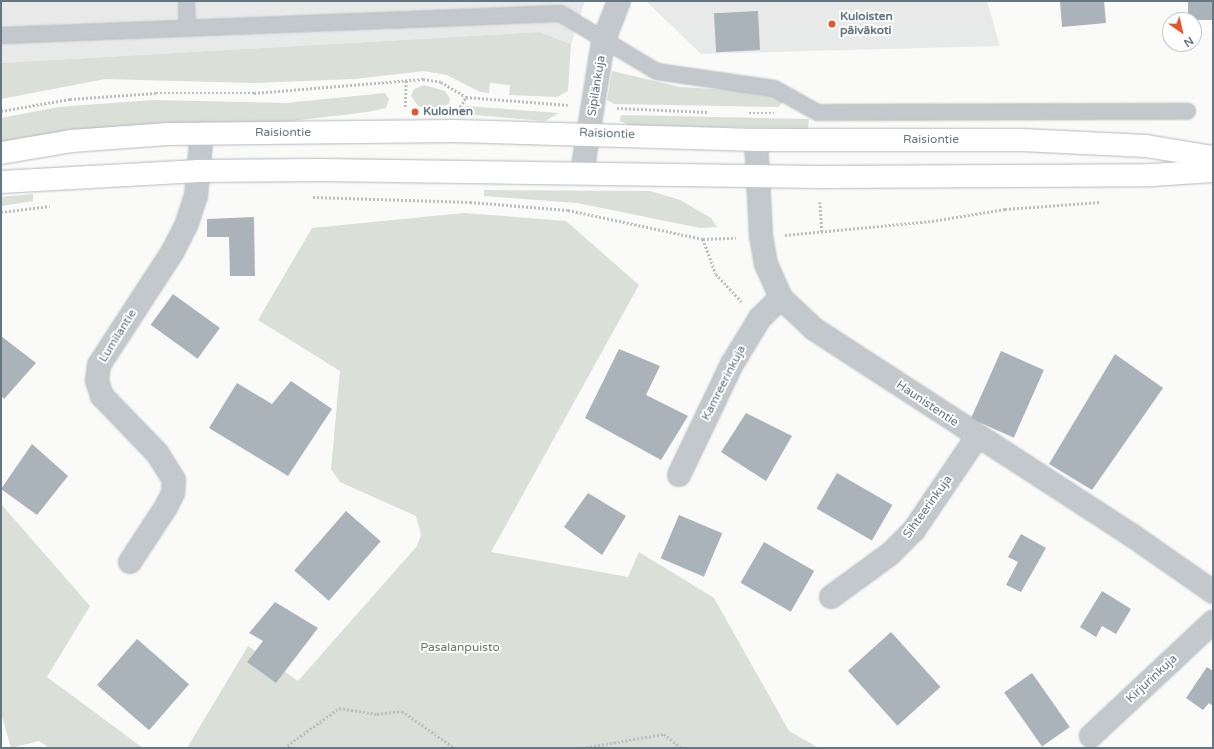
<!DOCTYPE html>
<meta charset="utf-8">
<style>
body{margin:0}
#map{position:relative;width:1214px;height:749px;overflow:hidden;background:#fafaf8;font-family:"Varela Round",sans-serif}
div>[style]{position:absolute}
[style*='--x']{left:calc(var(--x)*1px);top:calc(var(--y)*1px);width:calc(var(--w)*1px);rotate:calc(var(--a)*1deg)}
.built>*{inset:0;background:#e8e9e9}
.green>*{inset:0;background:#dadfd7}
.building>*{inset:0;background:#aab3b9;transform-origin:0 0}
.path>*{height:2.5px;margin-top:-1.25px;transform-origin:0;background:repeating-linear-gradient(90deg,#bbbfc2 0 2px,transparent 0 4px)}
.roads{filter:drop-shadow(0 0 1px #b3babf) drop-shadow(0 0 1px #b3babf)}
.service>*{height:15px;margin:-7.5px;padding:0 7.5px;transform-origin:7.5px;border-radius:7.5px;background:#c3c8cc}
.minor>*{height:22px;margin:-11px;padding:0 11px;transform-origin:11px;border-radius:11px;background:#c3c8cc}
.tertiary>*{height:22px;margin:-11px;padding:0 11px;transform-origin:11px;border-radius:11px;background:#c3c8cc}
.secondary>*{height:22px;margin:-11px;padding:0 11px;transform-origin:11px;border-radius:11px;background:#fff}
.dots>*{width:11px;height:11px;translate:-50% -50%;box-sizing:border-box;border:2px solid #fff;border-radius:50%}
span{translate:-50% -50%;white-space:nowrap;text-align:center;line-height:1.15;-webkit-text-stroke:4px #fff;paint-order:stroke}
.poi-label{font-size:12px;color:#657683;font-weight:700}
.left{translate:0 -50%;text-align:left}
.street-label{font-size:12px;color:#657683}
.park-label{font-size:12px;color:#687a64}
.frame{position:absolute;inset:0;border:2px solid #657683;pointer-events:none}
.north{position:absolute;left:1162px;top:12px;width:40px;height:40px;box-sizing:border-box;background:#fff;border:1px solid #c1c8cd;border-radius:50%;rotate:146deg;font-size:11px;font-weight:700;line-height:16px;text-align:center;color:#657683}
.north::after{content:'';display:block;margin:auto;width:14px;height:18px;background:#e4572e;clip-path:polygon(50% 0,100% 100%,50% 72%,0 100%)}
</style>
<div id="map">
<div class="built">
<i style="clip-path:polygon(1px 1px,585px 1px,571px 44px,539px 32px,1px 63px)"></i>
<i style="clip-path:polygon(646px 1px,987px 1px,1000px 46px,701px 54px)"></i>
</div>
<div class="green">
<i style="clip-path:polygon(539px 32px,571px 44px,568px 91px,557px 97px,509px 95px,510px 85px,490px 83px,489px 93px,480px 92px,447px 75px,424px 71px,355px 79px,252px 83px,105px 79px,1px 99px,1px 63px)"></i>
<i style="clip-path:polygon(612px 71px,680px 87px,776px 93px,784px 101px,778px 107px,614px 104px,607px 100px)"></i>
<i style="clip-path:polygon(424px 85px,445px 91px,450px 99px,449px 104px,432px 109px,418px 106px,411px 96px,414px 89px)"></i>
<i style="clip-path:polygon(385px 93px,389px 99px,386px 108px,368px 112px,282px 122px,155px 124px,58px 132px,1px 144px,1px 118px,58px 107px,152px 100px,286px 103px)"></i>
<i style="clip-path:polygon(466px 106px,559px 113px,545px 121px,464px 114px,463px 109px)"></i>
<i style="clip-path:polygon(621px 115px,809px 119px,808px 129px,629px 125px,620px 121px)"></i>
<i style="clip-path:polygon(484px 190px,650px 191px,680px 200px,711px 218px,717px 227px,700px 228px,577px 203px,484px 196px)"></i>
<i style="clip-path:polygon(33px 194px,33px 201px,1px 206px,1px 197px)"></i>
<i style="clip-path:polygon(464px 213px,566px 221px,639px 285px,491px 552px,628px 577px,639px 552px,714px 598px,789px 731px,819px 748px,187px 748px,248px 646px,298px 681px,417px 546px,421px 535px,416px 516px,340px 482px,331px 469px,340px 371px,258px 320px,312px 228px)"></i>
<i style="clip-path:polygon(1px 504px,90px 606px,47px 677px,143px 748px,49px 748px,39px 741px,11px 748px,1px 713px)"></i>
</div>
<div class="building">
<i style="clip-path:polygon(1060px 1px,1104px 1px,1106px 23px,1062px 27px)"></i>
<i style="left:1188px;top:1px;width:25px;height:19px"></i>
<i style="left:758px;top:11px;width:39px;height:44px;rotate:87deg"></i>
<i style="clip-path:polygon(254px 217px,255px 276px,230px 276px,229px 237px,207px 237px,207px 219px)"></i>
<i style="left:173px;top:294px;width:58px;height:38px;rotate:36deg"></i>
<i style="clip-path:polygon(1px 336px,36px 363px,4px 399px,1px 396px)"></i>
<i style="clip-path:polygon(619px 349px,660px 366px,646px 395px,688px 416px,661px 460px,585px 418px)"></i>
<i style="left:1001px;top:351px;width:47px;height:74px;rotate:24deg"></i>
<i style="clip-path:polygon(1115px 354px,1163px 388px,1092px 490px,1049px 464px)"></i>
<i style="clip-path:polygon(291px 381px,332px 409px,288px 476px,209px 428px,237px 383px,272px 404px)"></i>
<i style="clip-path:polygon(746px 413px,792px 436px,766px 481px,721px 452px)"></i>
<i style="clip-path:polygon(32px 444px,68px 476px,37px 515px,1px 489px)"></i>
<i style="left:837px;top:473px;width:64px;height:41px;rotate:30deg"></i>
<i style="clip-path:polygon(588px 493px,626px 516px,602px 555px,564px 527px)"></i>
<i style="left:346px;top:511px;width:46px;height:79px;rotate:41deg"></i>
<i style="left:679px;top:515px;width:47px;height:47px;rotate:23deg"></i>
<i style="clip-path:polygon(1021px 534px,1046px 548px,1021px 592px,1006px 585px,1018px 562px,1008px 557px)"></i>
<i style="left:764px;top:542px;width:58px;height:47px;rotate:30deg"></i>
<i style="clip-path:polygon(1102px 591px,1131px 609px,1116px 634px,1102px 626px,1096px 637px,1080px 627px)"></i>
<i style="clip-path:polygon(275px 602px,318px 628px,276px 683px,247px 662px,263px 641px,249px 633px)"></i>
<i style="left:891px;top:632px;width:74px;height:58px;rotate:48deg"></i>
<i style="left:137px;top:639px;width:69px;height:61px;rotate:41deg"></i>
<i style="clip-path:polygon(1207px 667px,1213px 671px,1213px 706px,1209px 703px,1203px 710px,1186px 698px)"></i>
<i style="left:1032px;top:673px;width:66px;height:34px;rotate:55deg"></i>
</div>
<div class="path">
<i style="--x:405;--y:107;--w:27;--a:-88"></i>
<i style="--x:460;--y:107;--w:12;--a:-59"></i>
<i style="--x:617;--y:108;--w:91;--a:2.5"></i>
<i style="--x:1;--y:111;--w:70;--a:-9.9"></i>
<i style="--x:70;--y:99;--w:86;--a:-4"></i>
<i style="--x:156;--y:93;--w:98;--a:0"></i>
<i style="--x:254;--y:93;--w:170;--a:-4.7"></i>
<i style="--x:423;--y:79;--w:18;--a:9"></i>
<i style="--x:441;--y:82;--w:29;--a:31"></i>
<i style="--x:466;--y:97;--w:102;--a:4.5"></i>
<i style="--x:749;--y:113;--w:25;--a:0"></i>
<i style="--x:313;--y:197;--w:157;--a:1.8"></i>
<i style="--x:470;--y:202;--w:98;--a:4.7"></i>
<i style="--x:568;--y:210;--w:138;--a:12.1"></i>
<i style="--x:703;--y:239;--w:33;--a:-2"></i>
<i style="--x:820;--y:202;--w:32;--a:86"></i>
<i style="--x:1;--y:212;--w:49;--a:-7"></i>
<i style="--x:785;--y:235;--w:148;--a:-5.4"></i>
<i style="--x:932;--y:221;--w:74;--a:-9.3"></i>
<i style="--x:1005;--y:209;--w:95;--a:-4.2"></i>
<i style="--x:703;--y:239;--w:37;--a:70"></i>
<i style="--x:716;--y:274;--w:38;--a:47"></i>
<i style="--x:284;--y:748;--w:68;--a:-36"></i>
<i style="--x:339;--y:708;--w:38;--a:9"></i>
<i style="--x:377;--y:714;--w:25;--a:-7"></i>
<i style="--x:402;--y:711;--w:65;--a:34.9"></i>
<i style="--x:582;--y:748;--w:83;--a:-9.7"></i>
<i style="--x:664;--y:734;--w:22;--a:39"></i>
</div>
<div class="roads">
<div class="service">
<i style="--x:186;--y:1;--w:27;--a:88"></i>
<i style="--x:1;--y:35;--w:559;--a:-2.25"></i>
<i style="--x:560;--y:13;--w:112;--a:31.1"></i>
<i style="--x:656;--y:71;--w:119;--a:8.2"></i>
<i style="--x:774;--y:88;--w:49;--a:29.2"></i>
<i style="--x:817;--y:112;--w:370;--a:-0.2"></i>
</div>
<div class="minor">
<i style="--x:582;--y:173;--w:133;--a:-80.9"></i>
<i style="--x:603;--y:42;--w:44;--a:-68.7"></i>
<i style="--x:679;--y:475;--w:123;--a:-64.5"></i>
<i style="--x:732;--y:364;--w:54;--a:-58.7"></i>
<i style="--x:760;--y:318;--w:29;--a:-44"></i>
<i style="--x:130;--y:562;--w:66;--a:-56.8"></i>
<i style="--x:166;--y:507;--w:16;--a:-63"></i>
<i style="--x:173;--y:493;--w:13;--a:-86"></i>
<i style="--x:174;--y:480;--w:32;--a:-122"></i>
<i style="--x:157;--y:453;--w:79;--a:-134"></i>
<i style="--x:102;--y:396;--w:16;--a:-108"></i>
<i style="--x:97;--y:381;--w:16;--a:-83"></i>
<i style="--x:99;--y:365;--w:136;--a:-57"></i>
<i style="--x:173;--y:251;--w:31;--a:-63"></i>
<i style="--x:187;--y:223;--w:28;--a:-72"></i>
<i style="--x:196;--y:196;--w:63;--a:-84.6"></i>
<i style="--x:831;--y:597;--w:73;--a:-36.1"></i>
<i style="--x:890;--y:554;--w:34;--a:-45"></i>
<i style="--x:914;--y:530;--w:112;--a:-55.9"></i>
<i style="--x:1091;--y:736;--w:167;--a:-43.1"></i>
</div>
<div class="tertiary">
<i style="--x:756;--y:140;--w:96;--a:87"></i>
<i style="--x:761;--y:236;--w:28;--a:80"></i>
<i style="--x:766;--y:264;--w:37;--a:66"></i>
<i style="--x:781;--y:298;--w:45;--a:43.2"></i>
<i style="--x:814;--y:329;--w:377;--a:33"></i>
<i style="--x:1130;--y:534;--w:101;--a:34.9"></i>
</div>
<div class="secondary">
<i style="--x:1;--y:153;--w:71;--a:-9.7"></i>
<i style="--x:71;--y:141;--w:97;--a:-4.1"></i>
<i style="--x:168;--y:134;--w:287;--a:-0.6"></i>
<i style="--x:455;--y:131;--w:301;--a:1.7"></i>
<i style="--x:756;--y:140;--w:266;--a:0"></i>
<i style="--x:1022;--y:140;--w:124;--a:2.8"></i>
<i style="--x:1146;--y:146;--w:68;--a:9.3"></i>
<i style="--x:1;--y:182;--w:198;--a:-3.2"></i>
<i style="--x:199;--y:171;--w:122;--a:-0.5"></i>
<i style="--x:321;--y:170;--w:498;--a:0.8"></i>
<i style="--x:819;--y:177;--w:333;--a:-0.3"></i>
<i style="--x:1152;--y:175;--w:61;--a:-3.8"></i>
</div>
</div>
<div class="dots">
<i style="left:832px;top:24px;background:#e4572e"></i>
<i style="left:415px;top:112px;background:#e4572e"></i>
</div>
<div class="poi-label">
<span class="left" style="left:840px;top:24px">Kuloisten<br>päiväkoti</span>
<span class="left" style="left:423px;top:112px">Kuloinen</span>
</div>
<div class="street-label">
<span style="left:597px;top:86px;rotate:-81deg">Sipilänkuja</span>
<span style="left:283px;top:133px">Raisiontie</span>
<span style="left:607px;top:134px;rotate:2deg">Raisiontie</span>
<span style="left:931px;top:140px">Raisiontie</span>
<span style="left:118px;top:336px;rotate:-58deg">Lumilantie</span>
<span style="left:724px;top:383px;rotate:-63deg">Kamreerinkuja</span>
<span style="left:927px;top:404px;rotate:34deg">Haunistentie</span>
<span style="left:928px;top:507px;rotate:-54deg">Sihteerinkuja</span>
<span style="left:1152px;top:679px;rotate:-43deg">Kirjurinkuja</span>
</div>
<div class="park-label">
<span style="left:460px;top:648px">Pasalanpuisto</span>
</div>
<div class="frame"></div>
<div class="north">N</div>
</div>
